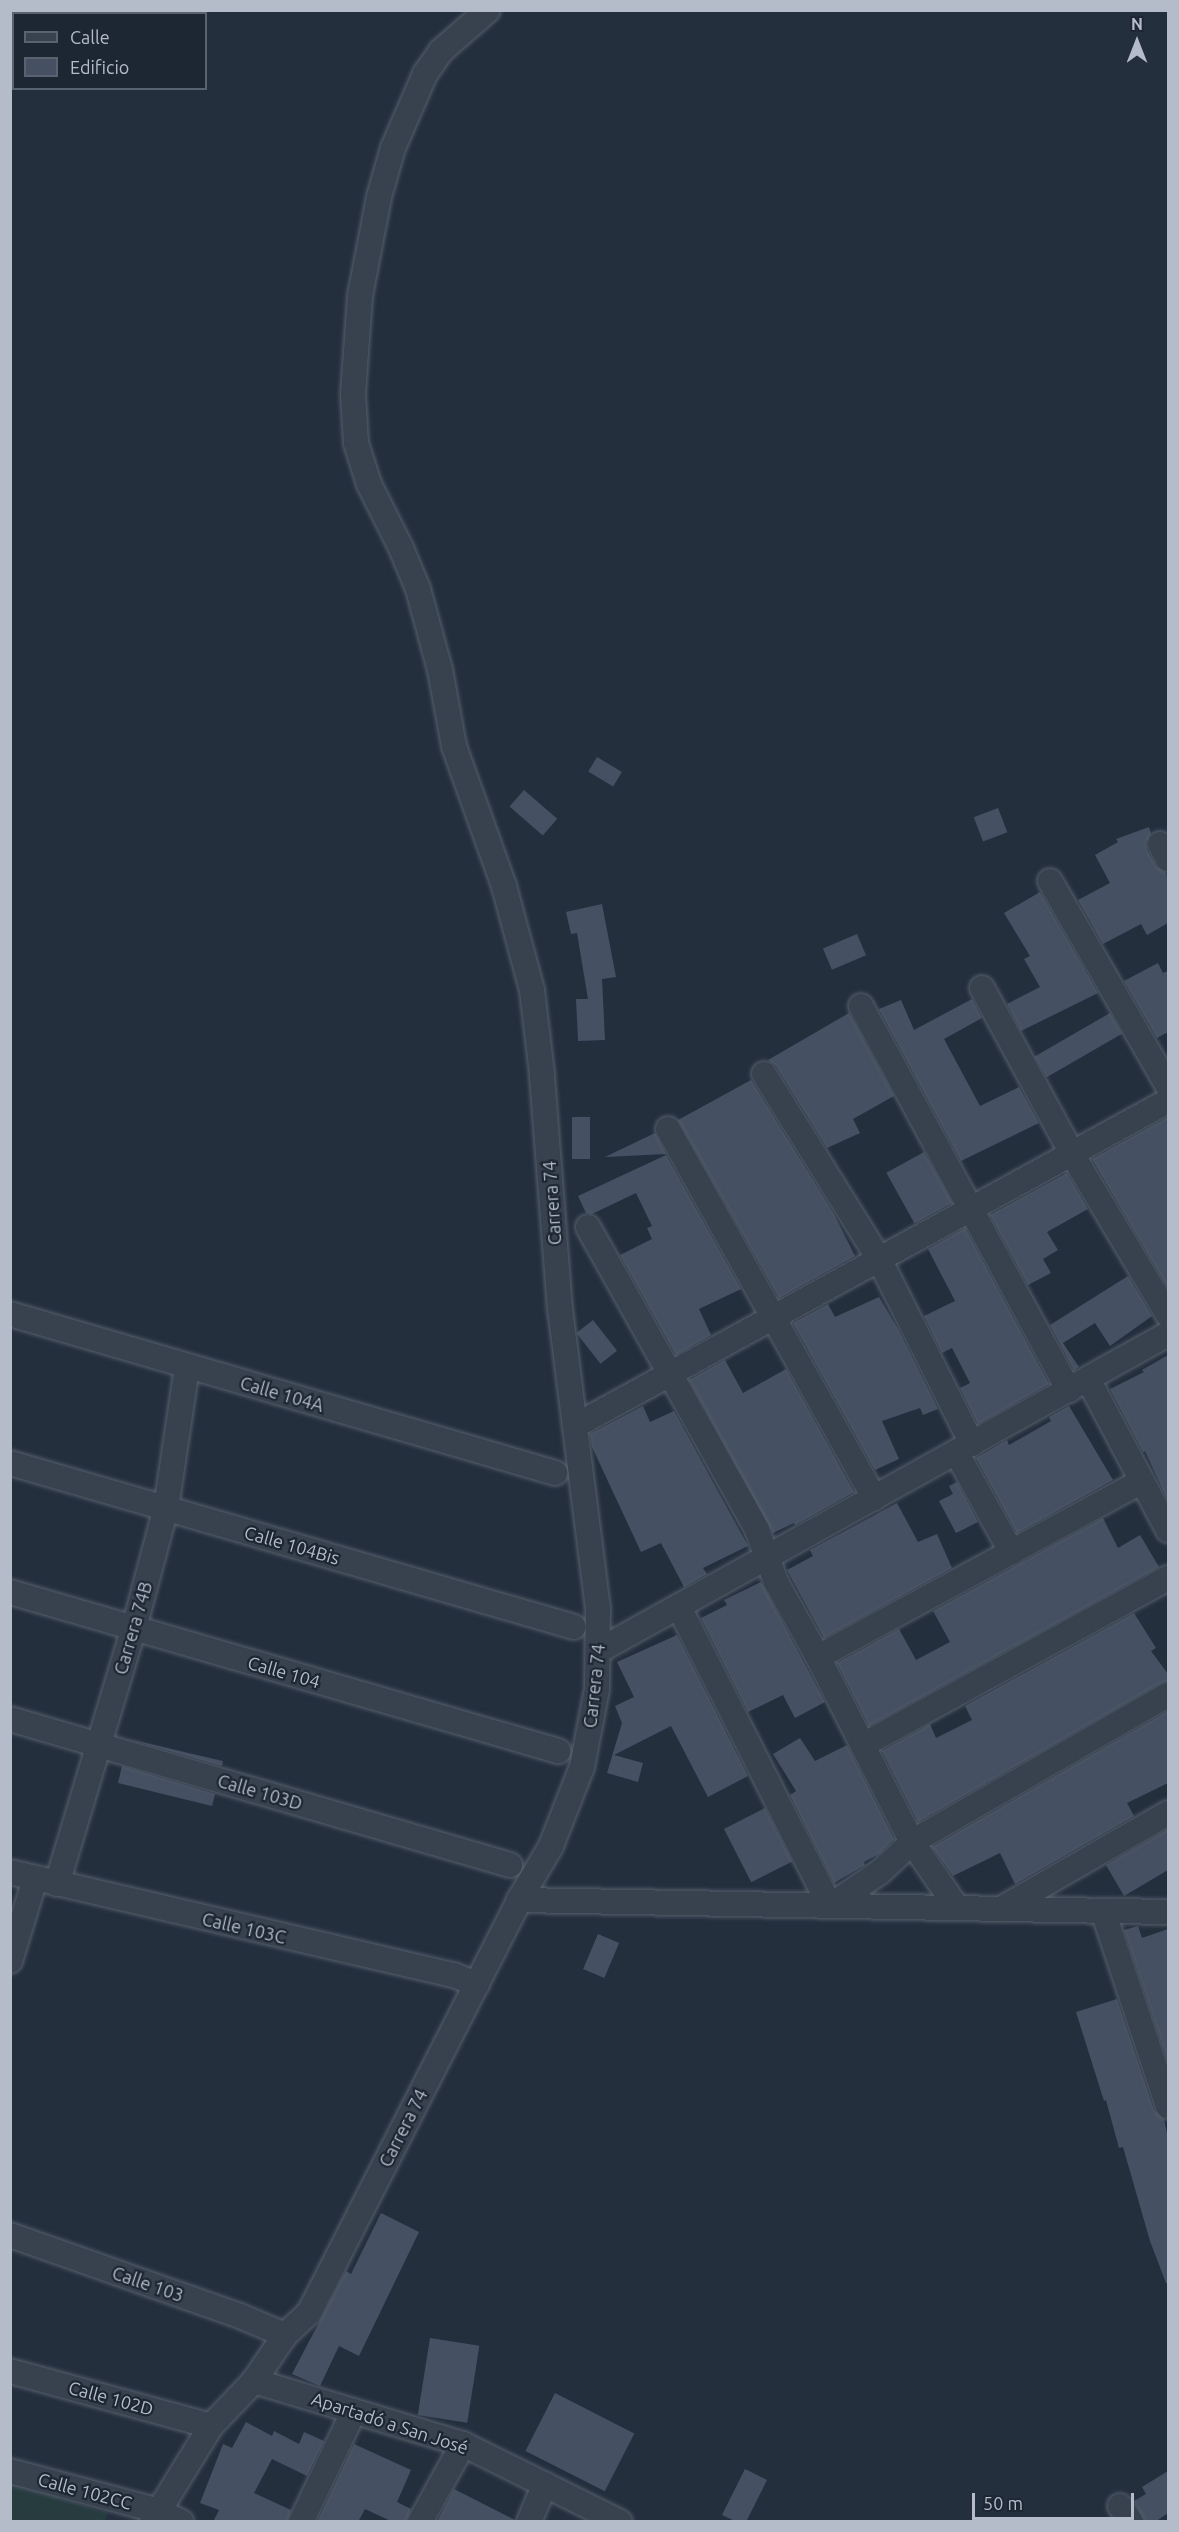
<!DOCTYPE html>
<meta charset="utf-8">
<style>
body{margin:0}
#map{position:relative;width:1179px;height:2532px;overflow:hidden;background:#242f3e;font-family:Ubuntu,sans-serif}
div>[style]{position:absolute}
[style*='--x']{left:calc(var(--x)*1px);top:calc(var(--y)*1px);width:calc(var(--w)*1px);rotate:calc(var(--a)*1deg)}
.green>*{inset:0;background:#263c3f}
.building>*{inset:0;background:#455162;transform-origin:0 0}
.roads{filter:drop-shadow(0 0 2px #565f6c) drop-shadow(0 0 2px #565f6c)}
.street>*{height:24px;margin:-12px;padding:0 12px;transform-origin:12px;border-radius:12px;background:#38414e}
span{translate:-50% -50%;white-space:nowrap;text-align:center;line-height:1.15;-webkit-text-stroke:4.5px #1d2633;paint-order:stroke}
.street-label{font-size:18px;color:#b4bcc9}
.frame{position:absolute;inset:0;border:12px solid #b4bcc9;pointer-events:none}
.legend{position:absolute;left:12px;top:12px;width:195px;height:78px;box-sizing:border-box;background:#1d2633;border:2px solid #59626f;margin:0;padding:8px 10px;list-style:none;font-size:18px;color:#b4bcc9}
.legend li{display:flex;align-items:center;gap:12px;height:30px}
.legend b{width:30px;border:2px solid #59626f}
.north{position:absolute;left:1107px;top:12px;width:60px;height:60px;-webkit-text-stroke:4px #1d2633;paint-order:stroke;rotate:0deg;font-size:16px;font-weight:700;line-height:24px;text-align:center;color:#b4bcc9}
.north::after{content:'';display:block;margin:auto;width:21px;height:27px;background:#b4bcc9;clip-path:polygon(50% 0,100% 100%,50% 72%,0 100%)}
.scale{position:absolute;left:972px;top:2493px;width:162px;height:27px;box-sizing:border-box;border:3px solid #b4bcc9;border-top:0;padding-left:8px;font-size:18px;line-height:21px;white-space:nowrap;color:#b4bcc9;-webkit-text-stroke:4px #1d2633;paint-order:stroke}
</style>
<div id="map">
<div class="green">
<i style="clip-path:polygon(10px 2483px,108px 2513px,105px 2521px,11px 2520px)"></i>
</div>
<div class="building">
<i style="left:597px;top:757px;width:29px;height:17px;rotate:31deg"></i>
<i style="left:524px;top:790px;width:44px;height:22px;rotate:41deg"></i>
<i style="left:998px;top:808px;width:26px;height:26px;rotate:69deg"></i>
<i style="clip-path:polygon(1149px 827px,1151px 833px,1146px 843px,1147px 850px,1156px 866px,1166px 873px,1168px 879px,1168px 923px,1147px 935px,1141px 924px,1103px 944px,1078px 900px,1110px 883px,1095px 855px,1118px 842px,1116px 839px)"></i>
<i style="clip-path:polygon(1040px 892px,1098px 993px,1021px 1031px,1007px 1004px,1040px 987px,1024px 959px,1030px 956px,1004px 913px)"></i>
<i style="clip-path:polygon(602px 904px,616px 977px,602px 979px,605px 1040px,578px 1041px,576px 999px,588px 999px,577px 933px,571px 934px,566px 912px)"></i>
<i style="left:857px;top:934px;width:23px;height:37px;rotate:67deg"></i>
<i style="clip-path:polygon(1158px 963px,1163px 973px,1168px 971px,1168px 1032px,1157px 1038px,1124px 981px)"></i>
<i style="clip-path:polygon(972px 999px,982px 1018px,944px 1039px,980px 1106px,1019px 1087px,1039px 1123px,961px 1161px,879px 1009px,901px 1000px,914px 1030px)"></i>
<i style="clip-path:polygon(849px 1013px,894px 1096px,853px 1119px,860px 1133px,827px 1148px,776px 1066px,768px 1060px)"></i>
<i style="left:1110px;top:1013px;width:24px;height:87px;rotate:60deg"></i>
<i style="clip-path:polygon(751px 1080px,834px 1214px,855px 1256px,779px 1298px,678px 1120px)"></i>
<i style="left:572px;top:1117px;width:18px;height:42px"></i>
<i style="clip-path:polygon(1168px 1117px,1168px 1288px,1092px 1159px)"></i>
<i style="clip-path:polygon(655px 1133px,666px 1154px,606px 1157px,605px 1157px)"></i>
<i style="left:924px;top:1152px;width:58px;height:43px;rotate:61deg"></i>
<i style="clip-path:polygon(666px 1155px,741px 1289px,699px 1309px,711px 1335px,676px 1355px,620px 1255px,652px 1239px,647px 1228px,652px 1226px,636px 1193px,592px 1214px,586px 1213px,578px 1196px)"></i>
<i style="clip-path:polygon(1067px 1173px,1088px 1209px,1047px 1232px,1058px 1250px,1043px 1259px,1051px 1273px,1028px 1285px,990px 1215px)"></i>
<i style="clip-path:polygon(965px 1228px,1049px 1384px,978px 1424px,960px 1388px,970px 1383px,952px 1348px,942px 1353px,924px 1316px,955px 1301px,928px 1249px)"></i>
<i style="clip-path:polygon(1128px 1276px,1152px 1316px,1110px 1346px,1095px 1323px,1063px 1343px,1079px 1367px,1074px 1370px,1050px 1325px)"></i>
<i style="clip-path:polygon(879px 1297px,898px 1329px,938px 1409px,923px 1415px,920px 1408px,882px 1421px,899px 1459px,875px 1470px,793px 1323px,828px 1304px,835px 1317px)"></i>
<i style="left:593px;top:1320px;width:39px;height:21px;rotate:52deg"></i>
<i style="clip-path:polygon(1168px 1355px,1168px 1501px,1145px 1451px,1143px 1452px,1110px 1389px,1144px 1372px,1142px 1370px)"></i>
<i style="clip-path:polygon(725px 1360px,743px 1393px,786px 1369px,854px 1492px,795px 1525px,794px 1523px,773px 1533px,689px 1380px)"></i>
<i style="clip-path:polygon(643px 1406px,650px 1422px,674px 1411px,748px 1546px,703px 1568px,707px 1574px,684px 1587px,661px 1543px,641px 1552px,592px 1447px,590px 1434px)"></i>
<i style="clip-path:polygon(1069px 1406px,1113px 1480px,1017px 1533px,976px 1458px,1007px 1440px,1009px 1445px,1051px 1421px,1049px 1417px)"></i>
<i style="clip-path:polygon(957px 1482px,978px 1522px,956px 1533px,939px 1501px,953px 1494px,949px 1486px)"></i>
<i style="clip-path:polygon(897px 1503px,918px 1542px,937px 1534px,952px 1568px,824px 1638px,787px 1570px,813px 1556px,810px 1550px)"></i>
<i style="clip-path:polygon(1103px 1518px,1118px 1548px,1140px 1535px,1159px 1567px,869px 1726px,837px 1663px,899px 1629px,916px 1660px,950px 1642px,933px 1611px)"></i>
<i style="clip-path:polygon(761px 1582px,825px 1702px,795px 1718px,783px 1695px,748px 1712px,701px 1618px,727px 1605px,724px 1600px)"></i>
<i style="clip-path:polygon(1134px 1613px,1156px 1648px,1151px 1651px,1168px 1674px,1168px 1681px,1161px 1683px,918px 1822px,882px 1751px,930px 1724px,936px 1738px,972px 1720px,965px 1706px)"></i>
<i style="clip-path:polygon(677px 1635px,748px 1776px,708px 1797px,671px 1726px,614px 1755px,643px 1763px,638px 1782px,607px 1773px,622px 1723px,615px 1706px,634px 1697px,617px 1662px)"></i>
<i style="clip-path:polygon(1168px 1711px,1168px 1783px,1127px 1803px,1134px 1816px,1015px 1884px,1000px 1853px,953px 1876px,932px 1847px)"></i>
<i style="clip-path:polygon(800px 1738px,815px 1761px,847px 1745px,894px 1839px,879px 1854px,864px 1862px,865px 1865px,834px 1883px,790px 1795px,796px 1791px,773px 1754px)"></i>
<i style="clip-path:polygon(128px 1739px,223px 1761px,222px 1766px)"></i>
<i style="clip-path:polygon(122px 1766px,215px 1794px,212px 1806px,118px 1783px)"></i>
<i style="left:765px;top:1808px;width:60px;height:46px;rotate:63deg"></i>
<i style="clip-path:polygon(1168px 1829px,1168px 1870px,1124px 1896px,1106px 1865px)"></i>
<i style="clip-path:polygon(1138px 1926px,1142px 1938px,1168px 1929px,1168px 2062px,1124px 1930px)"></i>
<i style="left:598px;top:1934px;width:23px;height:38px;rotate:23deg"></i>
<i style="clip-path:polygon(1117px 1999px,1154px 2110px,1164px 2119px,1168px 2138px,1168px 2283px,1166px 2283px,1150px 2241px,1123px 2147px,1119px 2148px,1106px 2100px,1104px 2101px,1076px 2012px)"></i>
<i style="clip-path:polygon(381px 2213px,419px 2232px,359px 2356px,339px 2346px,320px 2386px,292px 2374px,346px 2271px,351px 2274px)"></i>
<i style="left:430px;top:2338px;width:50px;height:78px;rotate:9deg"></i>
<i style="left:555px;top:2393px;width:89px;height:65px;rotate:27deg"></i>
<i style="clip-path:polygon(246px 2422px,272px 2436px,274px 2431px,299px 2444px,304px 2432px,324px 2441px,307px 2476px,272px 2459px,254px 2493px,291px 2510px,287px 2522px,213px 2522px,219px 2510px,200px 2503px,223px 2444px,232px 2448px)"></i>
<i style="clip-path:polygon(354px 2444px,411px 2470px,397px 2502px,411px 2509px,406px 2522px,393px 2522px,365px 2509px,358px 2522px,317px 2522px)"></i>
<i style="clip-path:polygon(745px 2469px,767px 2480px,746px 2522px,737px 2522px,722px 2515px)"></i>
<i style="clip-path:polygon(1168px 2471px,1168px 2513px,1155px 2522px,1145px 2522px,1134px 2501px,1146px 2494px,1142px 2487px)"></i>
<i style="clip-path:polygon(454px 2489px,515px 2520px,515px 2522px,437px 2522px)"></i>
</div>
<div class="roads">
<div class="street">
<i style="--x:1160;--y:844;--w:17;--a:62"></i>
<i style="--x:1050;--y:881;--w:237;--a:60.1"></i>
<i style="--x:982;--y:988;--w:189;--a:61.5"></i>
<i style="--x:1072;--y:1154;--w:187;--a:59.2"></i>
<i style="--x:861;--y:1006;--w:437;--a:61.6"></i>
<i style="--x:764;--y:1074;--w:218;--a:58.1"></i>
<i style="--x:879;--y:1259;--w:207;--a:63.3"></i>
<i style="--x:668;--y:1129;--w:423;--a:60.8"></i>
<i style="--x:588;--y:1227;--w:347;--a:60.8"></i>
<i style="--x:757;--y:1530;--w:55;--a:69.9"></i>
<i style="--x:776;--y:1582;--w:86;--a:60.8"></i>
<i style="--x:818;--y:1657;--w:208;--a:63.1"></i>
<i style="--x:912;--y:1842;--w:80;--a:55.7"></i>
<i style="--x:10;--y:1314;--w:568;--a:16.26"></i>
<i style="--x:1088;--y:1379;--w:171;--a:62.1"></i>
<i style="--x:575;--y:1426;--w:676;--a:-28.73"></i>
<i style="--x:956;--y:1452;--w:115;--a:61"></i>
<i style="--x:10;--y:1463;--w:587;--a:16.21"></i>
<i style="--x:10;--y:1592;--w:571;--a:16.18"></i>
<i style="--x:679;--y:1607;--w:335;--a:63.2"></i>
<i style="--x:830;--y:1906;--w:60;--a:-34.2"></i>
<i style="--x:880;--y:1872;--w:44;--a:-43.2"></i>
<i style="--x:912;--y:1842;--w:295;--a:-29.9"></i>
<i style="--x:600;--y:1650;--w:650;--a:-29.09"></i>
<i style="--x:818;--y:1657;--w:369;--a:-28.5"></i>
<i style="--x:10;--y:1719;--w:521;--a:16.28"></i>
<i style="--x:863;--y:1745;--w:348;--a:-28.7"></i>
<i style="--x:10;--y:1872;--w:456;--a:13.1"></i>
<i style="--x:454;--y:1975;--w:25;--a:23"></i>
<i style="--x:57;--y:1884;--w:267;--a:-73.3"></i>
<i style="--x:134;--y:1628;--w:124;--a:-75.1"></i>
<i style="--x:166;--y:1508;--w:143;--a:-81.5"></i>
<i style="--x:519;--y:1900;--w:649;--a:1.06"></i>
<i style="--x:1001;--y:1909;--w:193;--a:-29.9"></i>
<i style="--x:1103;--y:1911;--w:206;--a:71.6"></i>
<i style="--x:10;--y:1961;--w:86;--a:-73"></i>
<i style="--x:10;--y:2235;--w:244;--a:19.4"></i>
<i style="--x:240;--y:2316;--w:49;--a:22.9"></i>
<i style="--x:10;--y:2371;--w:208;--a:15.3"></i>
<i style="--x:254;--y:2381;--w:218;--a:16.8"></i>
<i style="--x:463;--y:2444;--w:175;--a:26.4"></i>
<i style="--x:10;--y:2471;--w:154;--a:15"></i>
<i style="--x:159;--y:2511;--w:25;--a:26"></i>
<i style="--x:1120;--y:2506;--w:19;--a:55"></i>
<i style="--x:152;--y:2522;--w:113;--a:-58.4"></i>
<i style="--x:211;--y:2426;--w:62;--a:-46.3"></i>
<i style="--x:254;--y:2381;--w:55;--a:-56"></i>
<i style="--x:285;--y:2335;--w:33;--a:-43"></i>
<i style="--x:309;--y:2313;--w:463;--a:-63"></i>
<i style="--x:519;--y:1900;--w:63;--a:-59.3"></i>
<i style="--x:551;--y:1846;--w:85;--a:-68.6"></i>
<i style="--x:582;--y:1767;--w:79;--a:-79.1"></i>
<i style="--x:597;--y:1689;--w:80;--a:-89.3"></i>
<i style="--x:598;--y:1609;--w:301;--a:-97.2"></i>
<i style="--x:560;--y:1310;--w:237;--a:-94.4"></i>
<i style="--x:542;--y:1074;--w:85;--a:-96.8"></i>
<i style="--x:532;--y:990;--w:108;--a:-105.1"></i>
<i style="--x:504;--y:886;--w:149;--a:-109.7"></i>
<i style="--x:454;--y:746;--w:77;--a:-100.4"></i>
<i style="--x:440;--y:670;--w:84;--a:-105.2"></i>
<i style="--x:418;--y:589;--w:44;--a:-112.5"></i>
<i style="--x:401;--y:548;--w:72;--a:-116.6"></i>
<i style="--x:369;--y:484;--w:43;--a:-107.6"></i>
<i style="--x:356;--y:443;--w:49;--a:-93.5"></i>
<i style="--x:353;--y:394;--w:98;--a:-85.9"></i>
<i style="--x:360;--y:296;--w:101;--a:-79.1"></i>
<i style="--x:379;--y:197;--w:51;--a:-74.1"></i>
<i style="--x:393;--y:148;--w:81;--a:-66.6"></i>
<i style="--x:425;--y:74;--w:28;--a:-55"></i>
<i style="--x:441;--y:51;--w:62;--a:-41.1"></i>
<i style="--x:301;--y:2522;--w:123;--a:-64.5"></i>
<i style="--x:420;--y:2522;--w:89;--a:-61.1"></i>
<i style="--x:529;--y:2522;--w:41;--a:-67.2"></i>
</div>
</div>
<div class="street-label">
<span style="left:552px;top:1203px;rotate:-94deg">Carrera 74</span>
<span style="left:282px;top:1394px;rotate:16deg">Calle 104A</span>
<span style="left:292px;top:1545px;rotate:16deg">Calle 104Bis</span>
<span style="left:133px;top:1628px;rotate:-74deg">Carrera 74B</span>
<span style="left:284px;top:1672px;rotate:16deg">Calle 104</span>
<span style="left:594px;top:1686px;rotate:-84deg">Carrera 74</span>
<span style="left:260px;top:1792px;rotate:16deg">Calle 103D</span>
<span style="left:244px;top:1928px;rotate:13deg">Calle 103C</span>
<span style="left:403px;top:2128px;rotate:-63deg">Carrera 74</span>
<span style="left:148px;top:2284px;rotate:19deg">Calle 103</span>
<span style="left:111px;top:2398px;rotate:15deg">Calle 102D</span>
<span style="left:390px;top:2423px;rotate:18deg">Apartadó a San José</span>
<span style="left:85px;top:2491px;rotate:15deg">Calle 102CC</span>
</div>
<div class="frame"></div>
<ul class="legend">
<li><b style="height:8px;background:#38414e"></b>Calle</li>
<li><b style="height:16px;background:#455162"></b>Edificio</li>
</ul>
<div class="north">N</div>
<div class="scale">50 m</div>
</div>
